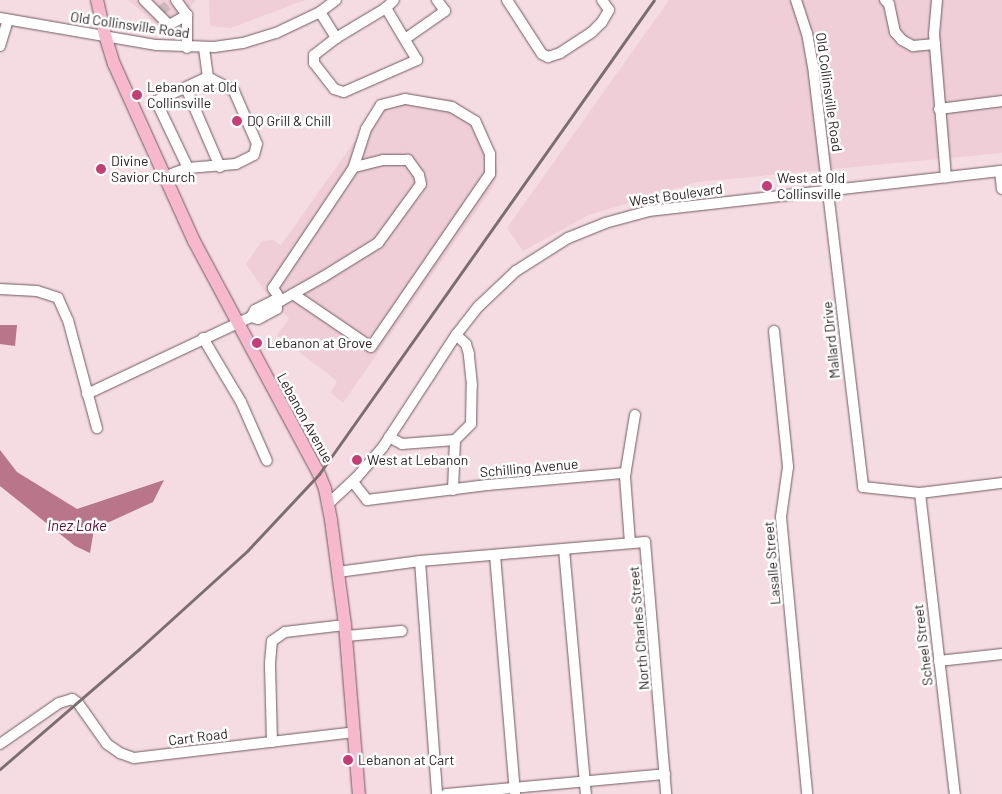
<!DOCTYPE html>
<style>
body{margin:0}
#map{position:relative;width:1002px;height:794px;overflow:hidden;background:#f5dce2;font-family:Barlow,sans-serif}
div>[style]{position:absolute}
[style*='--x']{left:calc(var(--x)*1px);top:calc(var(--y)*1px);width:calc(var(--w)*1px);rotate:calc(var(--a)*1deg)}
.built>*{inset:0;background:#efced7}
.water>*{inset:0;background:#b9758a}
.minor-tunnel>*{height:10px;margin-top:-5px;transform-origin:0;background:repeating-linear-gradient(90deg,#cdb8bd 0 10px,transparent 0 15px)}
.roads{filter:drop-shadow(0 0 1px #705b61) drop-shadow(0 0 1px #705b61)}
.minor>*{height:10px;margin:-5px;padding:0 5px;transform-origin:5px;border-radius:5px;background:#fff}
.major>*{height:12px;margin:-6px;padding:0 6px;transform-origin:6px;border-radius:6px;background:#f7b8cd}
.rail>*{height:3px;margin:-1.5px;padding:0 1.5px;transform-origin:1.5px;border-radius:1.5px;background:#7c6d71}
.dots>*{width:14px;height:14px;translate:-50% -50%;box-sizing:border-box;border:2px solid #fff;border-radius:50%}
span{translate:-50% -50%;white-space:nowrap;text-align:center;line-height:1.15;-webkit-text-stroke:5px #fff;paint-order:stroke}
.street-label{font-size:14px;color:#2f2628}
.poi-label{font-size:14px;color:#2f2628}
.left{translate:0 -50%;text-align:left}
.water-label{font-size:15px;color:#600b32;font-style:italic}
</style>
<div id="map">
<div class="built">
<i style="clip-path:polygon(128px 0,196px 0,171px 29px,156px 24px)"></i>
<i style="clip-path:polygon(209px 0,305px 0,231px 28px,210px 26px)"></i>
<i style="clip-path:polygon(669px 0,1002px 0,1002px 153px,697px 182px,589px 215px,523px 251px,507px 228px)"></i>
<i style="clip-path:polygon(415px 95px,452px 100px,479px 119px,494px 152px,498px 172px,493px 187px,343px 403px,331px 393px,337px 381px,277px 335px,289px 319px,266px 293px,246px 264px,262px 241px,273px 240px,281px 245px,383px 101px)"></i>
</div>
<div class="water">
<i style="clip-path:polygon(0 325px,17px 325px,15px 346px,0 344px)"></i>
<i style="clip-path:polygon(0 450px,17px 472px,77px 509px,164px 480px,153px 502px,94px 529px,90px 553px,75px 546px,0 486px)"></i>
</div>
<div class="minor-tunnel">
<i style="--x:160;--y:12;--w:12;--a:-42"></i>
</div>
<div class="roads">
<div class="minor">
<i style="--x:144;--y:0;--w:35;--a:45"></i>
<i style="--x:169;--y:25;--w:21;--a:-29"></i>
<i style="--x:176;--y:0;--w:19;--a:54"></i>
<i style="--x:187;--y:15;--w:33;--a:90"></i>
<i style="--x:507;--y:0;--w:64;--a:57.1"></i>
<i style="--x:542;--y:54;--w:7;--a:27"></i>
<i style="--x:548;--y:57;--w:13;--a:-18"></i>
<i style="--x:560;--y:53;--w:38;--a:-33"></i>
<i style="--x:592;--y:32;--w:14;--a:-45"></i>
<i style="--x:602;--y:22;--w:14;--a:-60"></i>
<i style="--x:609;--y:10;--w:12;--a:-125"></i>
<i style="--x:796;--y:0;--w:35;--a:72"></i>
<i style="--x:807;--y:33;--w:34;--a:80"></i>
<i style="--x:813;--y:66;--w:424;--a:83.2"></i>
<i style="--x:863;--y:487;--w:57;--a:6"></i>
<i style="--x:920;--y:493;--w:83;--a:-7"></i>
<i style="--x:885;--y:0;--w:6;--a:45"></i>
<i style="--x:889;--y:4;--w:29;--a:78"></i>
<i style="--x:895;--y:32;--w:11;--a:49"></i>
<i style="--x:902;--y:40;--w:13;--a:29"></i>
<i style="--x:913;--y:46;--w:22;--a:-5"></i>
<i style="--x:937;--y:0;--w:34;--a:95"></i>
<i style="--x:934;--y:34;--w:144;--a:85.2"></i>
<i style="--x:386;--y:8;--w:11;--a:-45"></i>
<i style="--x:320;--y:12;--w:31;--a:58"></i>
<i style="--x:336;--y:38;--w:28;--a:142"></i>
<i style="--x:314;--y:55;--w:8;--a:90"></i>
<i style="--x:314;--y:63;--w:33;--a:52"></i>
<i style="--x:334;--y:89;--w:10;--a:17"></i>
<i style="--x:344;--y:92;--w:80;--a:-23.7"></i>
<i style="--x:417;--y:60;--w:61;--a:-120.8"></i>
<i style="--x:386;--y:8;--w:58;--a:149"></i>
<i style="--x:0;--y:18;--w:159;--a:9.8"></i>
<i style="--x:157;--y:45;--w:57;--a:2"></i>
<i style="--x:214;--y:47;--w:29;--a:-8"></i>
<i style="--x:243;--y:43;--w:34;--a:-17"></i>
<i style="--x:276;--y:33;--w:49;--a:-25.5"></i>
<i style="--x:320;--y:12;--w:20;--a:-37"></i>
<i style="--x:405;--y:39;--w:49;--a:-35"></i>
<i style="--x:445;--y:11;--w:14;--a:-126"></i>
<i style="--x:0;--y:46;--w:27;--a:-73"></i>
<i style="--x:186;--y:88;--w:86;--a:66.7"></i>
<i style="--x:939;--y:109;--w:64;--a:-7.2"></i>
<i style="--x:188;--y:168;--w:48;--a:-4.8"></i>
<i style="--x:236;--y:164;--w:20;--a:-27"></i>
<i style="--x:254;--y:155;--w:11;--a:-75"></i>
<i style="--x:257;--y:144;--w:58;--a:-113.5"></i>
<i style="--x:234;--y:91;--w:30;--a:-152"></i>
<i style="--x:1000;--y:171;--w:18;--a:84"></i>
<i style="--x:164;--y:177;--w:26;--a:-21"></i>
<i style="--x:188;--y:168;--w:74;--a:-115.5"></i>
<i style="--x:156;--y:101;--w:57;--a:-24.8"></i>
<i style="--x:208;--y:77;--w:30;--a:-98"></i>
<i style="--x:0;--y:289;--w:37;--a:3"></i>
<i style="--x:37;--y:291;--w:22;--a:18"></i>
<i style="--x:58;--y:298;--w:24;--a:66"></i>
<i style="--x:68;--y:320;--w:112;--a:75"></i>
<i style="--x:293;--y:294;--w:94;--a:34.2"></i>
<i style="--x:371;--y:347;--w:210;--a:-55.5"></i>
<i style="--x:490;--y:174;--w:20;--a:-90"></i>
<i style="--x:490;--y:154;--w:36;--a:-114"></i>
<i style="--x:475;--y:121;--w:27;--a:-149"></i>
<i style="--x:452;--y:107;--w:48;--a:-170.3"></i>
<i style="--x:405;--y:99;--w:25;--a:166"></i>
<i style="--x:381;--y:105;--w:28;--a:122"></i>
<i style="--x:366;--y:129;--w:40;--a:108"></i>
<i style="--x:251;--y:317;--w:7;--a:16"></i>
<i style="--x:258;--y:319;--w:21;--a:-28"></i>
<i style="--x:277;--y:309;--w:6;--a:-90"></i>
<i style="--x:774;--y:331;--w:137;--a:84.1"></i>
<i style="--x:788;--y:467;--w:50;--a:98"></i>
<i style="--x:781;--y:517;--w:278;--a:84.6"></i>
<i style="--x:203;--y:338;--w:74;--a:59.3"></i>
<i style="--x:241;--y:402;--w:64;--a:66.2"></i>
<i style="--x:87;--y:394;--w:181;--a:-25.2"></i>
<i style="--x:251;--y:317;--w:8;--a:-60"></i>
<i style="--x:255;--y:310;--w:20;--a:-27"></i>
<i style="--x:273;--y:301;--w:4;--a:27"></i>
<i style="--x:277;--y:303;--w:53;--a:-29.5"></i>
<i style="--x:323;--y:277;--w:65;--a:-31.7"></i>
<i style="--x:378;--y:243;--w:73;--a:-53.9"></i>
<i style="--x:421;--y:184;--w:9;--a:-103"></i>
<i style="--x:419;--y:175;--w:19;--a:-126"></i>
<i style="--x:408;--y:160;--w:25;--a:180"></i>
<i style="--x:383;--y:160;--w:30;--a:166"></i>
<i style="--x:354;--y:167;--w:146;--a:123.8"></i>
<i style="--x:273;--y:288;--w:15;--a:58"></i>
<i style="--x:389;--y:437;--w:15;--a:28"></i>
<i style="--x:402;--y:444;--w:53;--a:-4.3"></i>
<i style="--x:455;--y:440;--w:50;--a:92.3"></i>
<i style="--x:455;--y:440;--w:23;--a:-45"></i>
<i style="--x:471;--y:424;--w:39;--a:-89"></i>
<i style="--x:472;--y:385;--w:31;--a:-96"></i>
<i style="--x:469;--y:354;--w:10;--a:-107"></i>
<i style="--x:466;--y:344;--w:13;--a:-138"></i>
<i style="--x:353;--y:482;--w:23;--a:52"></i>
<i style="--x:367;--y:500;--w:121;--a:-7.1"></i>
<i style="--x:487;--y:485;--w:139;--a:-5"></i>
<i style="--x:625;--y:473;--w:3;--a:90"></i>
<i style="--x:920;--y:493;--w:303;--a:83.4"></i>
<i style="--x:328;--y:504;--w:40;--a:-43"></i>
<i style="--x:357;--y:477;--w:40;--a:-49"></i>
<i style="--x:383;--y:447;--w:134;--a:-56.9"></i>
<i style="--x:456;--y:335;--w:37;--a:-52"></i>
<i style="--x:479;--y:306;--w:51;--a:-43.4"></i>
<i style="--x:516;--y:271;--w:62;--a:-32.4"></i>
<i style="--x:568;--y:238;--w:40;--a:-22"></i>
<i style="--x:605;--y:223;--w:46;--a:-15.3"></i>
<i style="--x:649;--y:211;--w:355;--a:-6.5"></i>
<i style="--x:630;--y:543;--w:67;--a:-94.3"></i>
<i style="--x:625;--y:476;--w:62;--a:-80.7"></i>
<i style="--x:564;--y:549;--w:246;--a:84.9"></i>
<i style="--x:495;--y:555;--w:240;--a:85.2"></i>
<i style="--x:420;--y:561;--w:234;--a:85.8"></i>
<i style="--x:338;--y:572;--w:83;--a:-7.6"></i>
<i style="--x:420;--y:561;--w:226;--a:-4.8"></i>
<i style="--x:645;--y:542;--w:253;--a:85.2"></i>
<i style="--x:346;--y:636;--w:56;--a:-5.1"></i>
<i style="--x:939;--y:661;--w:63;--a:-6.3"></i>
<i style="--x:272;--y:742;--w:79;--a:-91.5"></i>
<i style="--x:270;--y:663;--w:22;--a:-85"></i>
<i style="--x:272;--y:641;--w:16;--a:-35"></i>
<i style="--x:285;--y:632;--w:60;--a:-6.7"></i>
<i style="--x:0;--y:744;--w:72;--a:-34.8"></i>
<i style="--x:59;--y:703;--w:14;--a:-17"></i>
<i style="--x:72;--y:699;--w:7;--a:34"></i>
<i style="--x:78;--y:703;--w:50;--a:54.7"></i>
<i style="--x:107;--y:744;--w:16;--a:35"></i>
<i style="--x:120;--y:753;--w:15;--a:20"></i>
<i style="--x:134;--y:758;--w:222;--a:-6.7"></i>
<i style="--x:446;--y:794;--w:220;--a:-5.2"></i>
</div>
<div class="major">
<i style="--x:97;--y:0;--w:36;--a:77"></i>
<i style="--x:105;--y:35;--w:30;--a:73"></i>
<i style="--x:114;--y:64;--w:194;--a:65.7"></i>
<i style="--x:194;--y:241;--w:264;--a:61.8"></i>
<i style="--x:319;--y:474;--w:16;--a:68"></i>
<i style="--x:325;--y:489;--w:32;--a:79"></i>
<i style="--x:331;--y:520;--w:106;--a:82.4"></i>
<i style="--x:345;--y:625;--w:170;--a:85.3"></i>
</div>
</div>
<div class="rail">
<i style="--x:0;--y:769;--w:184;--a:-40.8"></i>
<i style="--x:139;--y:649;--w:147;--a:-42.2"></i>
<i style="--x:248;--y:550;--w:104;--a:-46.9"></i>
<i style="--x:319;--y:474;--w:580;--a:-54.75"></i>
</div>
<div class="dots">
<i style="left:137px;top:95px;background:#c63c74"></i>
<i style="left:237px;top:121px;background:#c63c74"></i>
<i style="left:101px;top:169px;background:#c63c74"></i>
<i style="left:767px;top:186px;background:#c63c74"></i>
<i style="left:257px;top:343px;background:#c63c74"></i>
<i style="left:357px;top:460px;background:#c63c74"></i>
<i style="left:348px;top:760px;background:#c63c74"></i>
</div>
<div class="street-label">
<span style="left:130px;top:25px;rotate:8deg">Old Collinsville Road</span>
<span style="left:829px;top:92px;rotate:82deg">Old Collinsville Road</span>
<span style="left:676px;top:195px;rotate:-8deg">West Boulevard</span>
<span style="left:831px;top:340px;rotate:-96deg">Mallard Drive</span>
<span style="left:305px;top:418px;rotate:61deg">Lebanon Avenue</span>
<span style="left:529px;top:468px;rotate:-5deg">Schilling Avenue</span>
<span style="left:772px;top:563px;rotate:-95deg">Lasalle Street</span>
<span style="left:639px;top:628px;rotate:-95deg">North Charles Street</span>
<span style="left:923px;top:645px;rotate:-97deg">Scheel Street</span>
<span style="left:198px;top:737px;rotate:-7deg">Cart Road</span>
</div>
<div class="poi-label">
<span class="left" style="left:147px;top:95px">Lebanon at Old<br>Collinsville</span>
<span class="left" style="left:247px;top:121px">DQ Grill &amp; Chill</span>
<span class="left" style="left:111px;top:169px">Divine<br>Savior Church</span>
<span class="left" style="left:777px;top:186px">West at Old<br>Collinsville</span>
<span class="left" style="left:267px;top:343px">Lebanon at Grove</span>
<span class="left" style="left:367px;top:460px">West at Lebanon</span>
<span class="left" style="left:358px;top:760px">Lebanon at Cart</span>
</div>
<div class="water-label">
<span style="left:77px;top:526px">Inez Lake</span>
</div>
</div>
